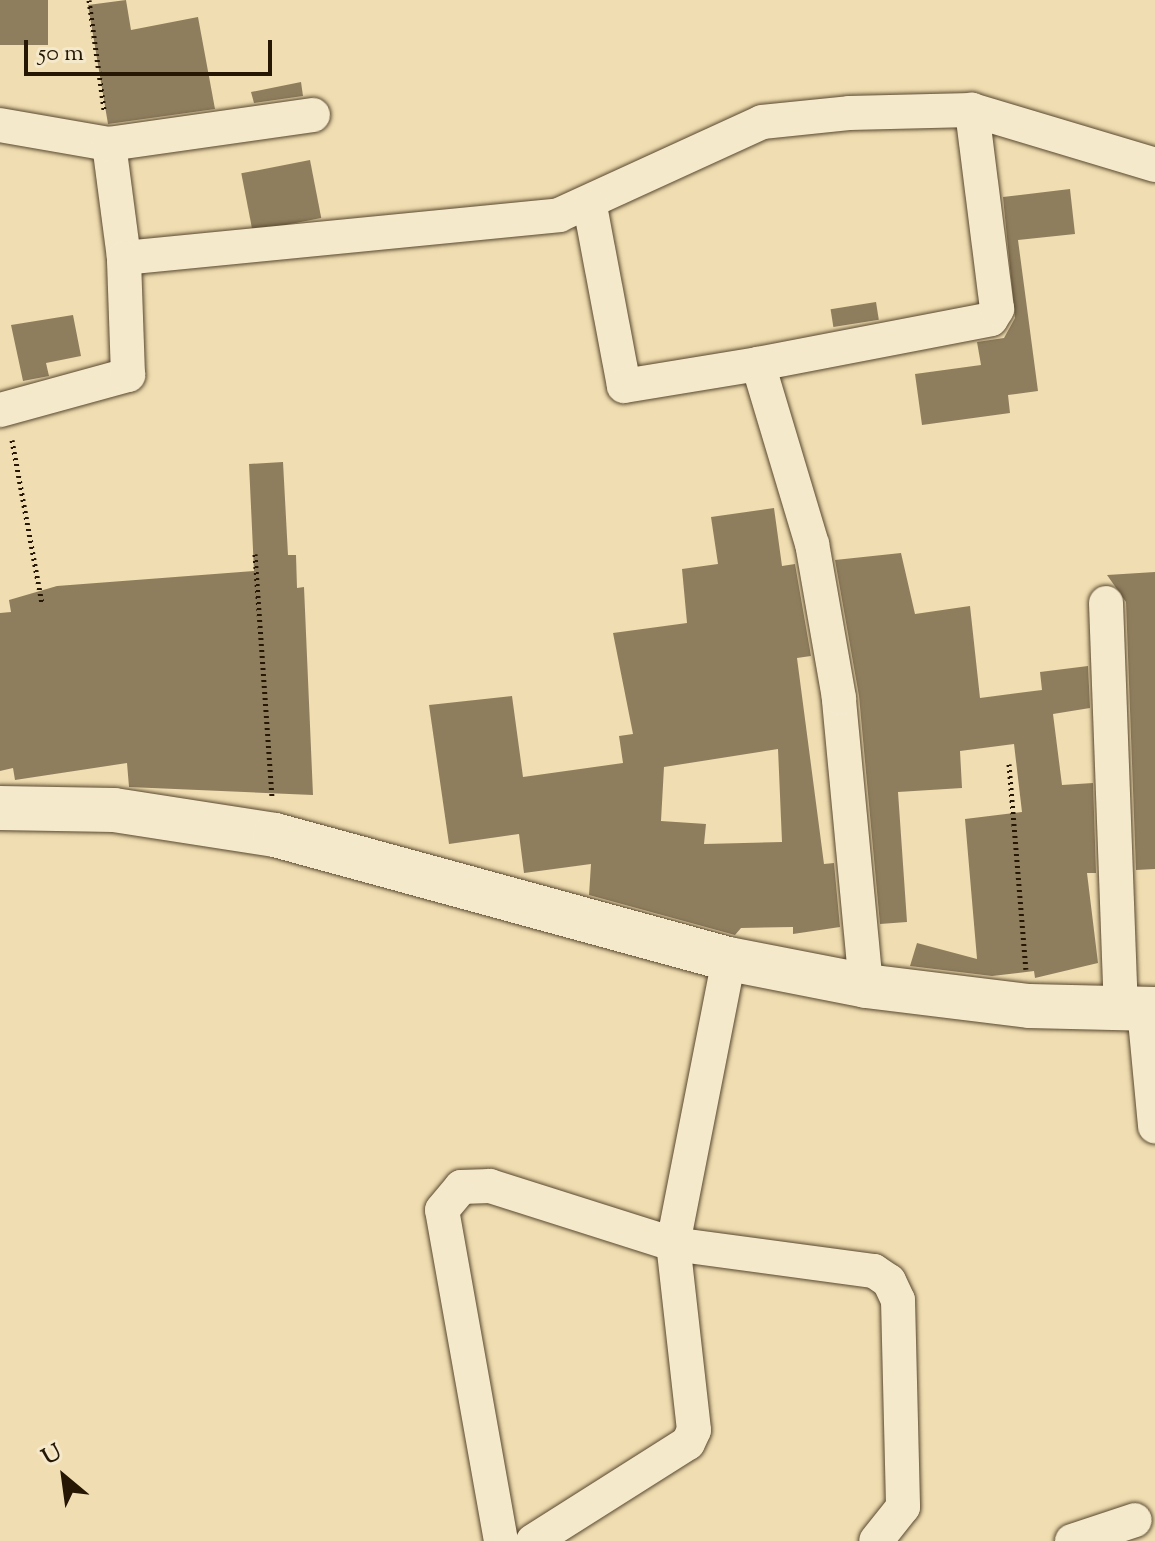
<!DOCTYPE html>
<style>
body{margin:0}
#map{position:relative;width:1155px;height:1541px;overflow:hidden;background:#f0ddb1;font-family:"Sorts Mill Goudy",serif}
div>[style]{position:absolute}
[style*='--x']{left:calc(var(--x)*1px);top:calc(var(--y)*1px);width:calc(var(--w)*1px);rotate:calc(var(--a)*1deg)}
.building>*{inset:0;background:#8f7e5e;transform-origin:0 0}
.path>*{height:5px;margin-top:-2.5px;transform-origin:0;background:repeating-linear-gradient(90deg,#261704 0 2px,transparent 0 6px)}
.roads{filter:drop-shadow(0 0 2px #58482f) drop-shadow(0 0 2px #58482f)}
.minor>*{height:34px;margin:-17px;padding:0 17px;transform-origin:17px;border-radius:17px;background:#f5e9cc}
.tertiary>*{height:44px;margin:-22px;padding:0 22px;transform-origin:22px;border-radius:22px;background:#f5e9cc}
span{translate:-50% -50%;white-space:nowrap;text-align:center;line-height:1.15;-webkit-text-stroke:6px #f5e9cc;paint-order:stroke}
.north{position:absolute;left:24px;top:1437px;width:80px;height:80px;-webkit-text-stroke:6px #f5e9cc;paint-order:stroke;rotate:331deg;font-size:22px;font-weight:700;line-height:32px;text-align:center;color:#261704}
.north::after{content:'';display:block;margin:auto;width:28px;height:36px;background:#261704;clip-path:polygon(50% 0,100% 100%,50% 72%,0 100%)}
.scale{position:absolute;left:24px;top:40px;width:248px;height:36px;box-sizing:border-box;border:4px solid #261704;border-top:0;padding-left:10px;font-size:24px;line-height:28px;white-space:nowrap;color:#261704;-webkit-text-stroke:6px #f5e9cc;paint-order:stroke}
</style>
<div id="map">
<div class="building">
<i style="left:0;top:0;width:48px;height:45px"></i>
<i style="clip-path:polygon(126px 0,131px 30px,198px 17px,215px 109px,108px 124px,88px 5px)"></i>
<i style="clip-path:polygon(301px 82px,303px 96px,254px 103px,251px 92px)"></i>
<i style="left:310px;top:160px;width:59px;height:70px;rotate:79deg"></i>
<i style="clip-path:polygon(1070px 189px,1075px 234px,1018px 240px,1038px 391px,1008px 395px,1010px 413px,922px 425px,915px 374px,981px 365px,977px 342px,1004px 338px,1015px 318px,1003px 197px)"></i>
<i style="left:876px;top:302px;width:18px;height:46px;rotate:81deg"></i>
<i style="clip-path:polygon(73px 315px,81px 356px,46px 363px,49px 376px,23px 381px,11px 325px)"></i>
<i style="clip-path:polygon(283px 462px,288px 555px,296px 555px,297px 588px,304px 587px,313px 795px,129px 787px,127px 763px,15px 780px,13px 768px,0 771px,0 613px,11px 612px,9px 600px,57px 586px,254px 571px,249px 464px)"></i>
<i style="clip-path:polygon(evenodd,774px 508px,782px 566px,795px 564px,811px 656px,797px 658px,824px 864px,834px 863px,840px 927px,793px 934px,793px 927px,741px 928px,735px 935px,589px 895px,591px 864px,524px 873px,519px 834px,449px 844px,429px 705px,512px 696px,523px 777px,623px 763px,619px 736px,633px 734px,613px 633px,687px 623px,682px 569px,718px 564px,711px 517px,774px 508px,778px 749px,782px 842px,704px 844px,706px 824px,661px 821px,664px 767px,778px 749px)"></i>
<i style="clip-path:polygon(901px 553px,915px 614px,970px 606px,980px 698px,1042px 690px,1040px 672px,1088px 666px,1090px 708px,1053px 714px,1062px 785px,1093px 783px,1096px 873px,1087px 873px,1098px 963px,1035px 978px,1034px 971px,992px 976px,910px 966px,917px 943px,977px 959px,965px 819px,1022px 812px,1014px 744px,960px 751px,962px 788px,898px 792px,907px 922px,880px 924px,859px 696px,835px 560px)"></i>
<i style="clip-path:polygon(1155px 572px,1155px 869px,1136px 870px,1126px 602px,1107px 575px)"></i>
</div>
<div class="path">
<i style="--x:89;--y:0;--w:111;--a:82.2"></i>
<i style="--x:12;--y:440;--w:167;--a:79.6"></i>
<i style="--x:255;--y:554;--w:245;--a:86"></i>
<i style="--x:1009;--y:764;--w:206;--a:85.3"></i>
</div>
<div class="roads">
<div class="minor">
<i style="--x:0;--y:125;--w:111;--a:9.9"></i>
<i style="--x:109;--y:144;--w:115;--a:82.5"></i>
<i style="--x:124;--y:258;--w:437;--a:-5.6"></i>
<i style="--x:559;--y:215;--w:223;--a:-24.6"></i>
<i style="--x:762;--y:122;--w:87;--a:-5.9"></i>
<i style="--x:849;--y:113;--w:123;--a:-1.4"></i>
<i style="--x:972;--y:110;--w:191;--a:16.7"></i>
<i style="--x:109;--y:144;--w:206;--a:-8.1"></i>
<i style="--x:590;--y:206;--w:183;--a:79.3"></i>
<i style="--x:624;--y:386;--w:136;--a:-9.3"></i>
<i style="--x:0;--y:410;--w:133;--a:-15.3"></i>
<i style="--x:128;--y:375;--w:117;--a:-92"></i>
<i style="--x:1106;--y:603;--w:406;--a:87.9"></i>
<i style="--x:866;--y:986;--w:289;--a:-95.4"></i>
<i style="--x:839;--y:698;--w:156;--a:-99.9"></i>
<i style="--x:812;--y:544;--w:188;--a:-106.7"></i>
<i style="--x:758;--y:364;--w:237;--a:-10.9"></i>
<i style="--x:991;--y:319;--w:12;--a:-59"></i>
<i style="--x:997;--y:309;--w:201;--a:-97.2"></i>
<i style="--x:1144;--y:1009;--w:118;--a:84.6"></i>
<i style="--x:501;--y:1541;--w:336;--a:-100.1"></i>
<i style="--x:442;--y:1210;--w:30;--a:-50"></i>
<i style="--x:461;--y:1187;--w:29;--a:-2"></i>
<i style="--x:490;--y:1186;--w:192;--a:17.6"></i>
<i style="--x:673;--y:1244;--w:203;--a:7.7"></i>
<i style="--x:874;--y:1271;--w:18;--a:34"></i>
<i style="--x:889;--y:1281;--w:21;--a:65"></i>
<i style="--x:898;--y:1300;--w:207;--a:88.6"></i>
<i style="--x:903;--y:1507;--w:43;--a:128.5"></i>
<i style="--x:533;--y:1541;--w:183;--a:-32.3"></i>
<i style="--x:688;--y:1443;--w:14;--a:-65"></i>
<i style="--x:694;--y:1430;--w:187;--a:-96.4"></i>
<i style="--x:673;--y:1244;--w:290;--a:-78.9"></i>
<i style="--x:1072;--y:1541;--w:66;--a:-18.4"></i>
</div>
<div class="tertiary">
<i style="--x:0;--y:808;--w:114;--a:1"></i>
<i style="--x:114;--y:810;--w:163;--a:8.8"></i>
<i style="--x:275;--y:835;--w:471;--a:15.3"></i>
<i style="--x:729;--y:959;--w:140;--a:11.1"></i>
<i style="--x:866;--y:986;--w:164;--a:7"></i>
<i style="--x:1029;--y:1006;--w:126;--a:1.4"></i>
</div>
</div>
<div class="north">U</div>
<div class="scale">50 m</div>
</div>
